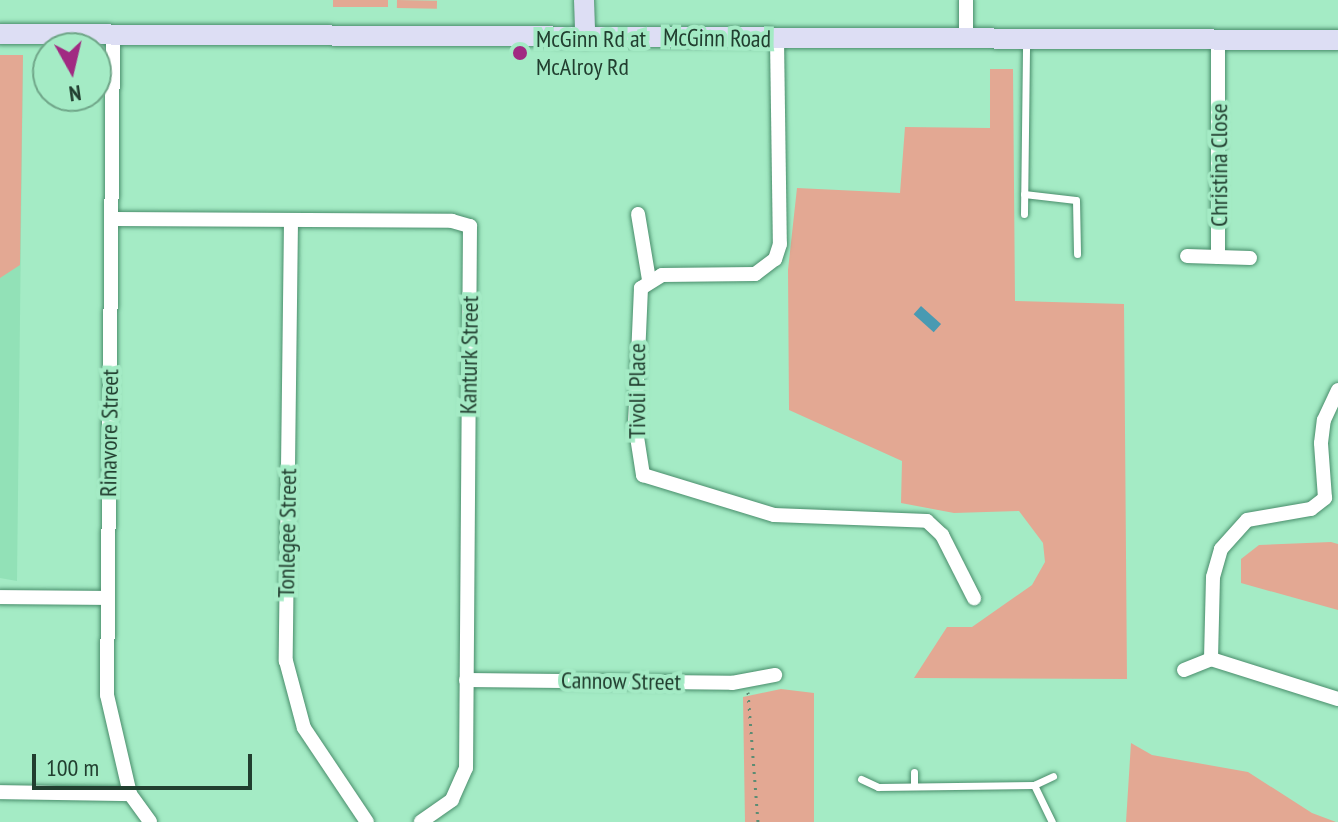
<!DOCTYPE html>
<style>
body{margin:0}
#map{position:relative;width:1338px;height:822px;overflow:hidden;background:#a4ebc5;font-family:"PT Sans Narrow",sans-serif}
div>[style]{position:absolute}
[style*='--x']{left:calc(var(--x)*1px);top:calc(var(--y)*1px);width:calc(var(--w)*1px);rotate:calc(var(--a)*1deg)}
.built>*{inset:0;background:#92e1b7}
.green>*{inset:0;background:#e3a893;transform-origin:0 0}
.water>*{inset:0;background:#499ab2;transform-origin:0 0}
.path>*{height:3px;margin-top:-1.5px;transform-origin:0;background:repeating-linear-gradient(90deg,#5c8c73 0 2px,transparent 0 8px)}
.roads{filter:drop-shadow(0 0 2px #498d6b) drop-shadow(0 0 2px #498d6b)}
.lane>*{height:7px;margin:-3.5px;padding:0 3.5px;transform-origin:3.5px;border-radius:3.5px;background:#fff}
.street>*{height:14px;margin:-7px;padding:0 7px;transform-origin:7px;border-radius:7px;background:#fff}
.secondary>*{height:20px;margin:-10px;padding:0 10px;transform-origin:10px;border-radius:10px;background:#dddef4}
.dots>*{width:22px;height:22px;translate:-50% -50%;box-sizing:border-box;border:4px solid #a4ebc5;border-radius:50%}
span{translate:-50% -50%;white-space:nowrap;text-align:center;line-height:1.15;-webkit-text-stroke:8px #a4ebc5;paint-order:stroke}
.street-label{font-size:24px;color:#213e2f}
.poi-label{font-size:24px;color:#213e2f}
.left{translate:0 -50%;text-align:left}
.north{position:absolute;left:32px;top:32px;width:80px;height:80px;box-sizing:border-box;background:#a4ebc5;border:2px solid #70a689;border-radius:50%;rotate:172deg;font-size:22px;font-weight:700;line-height:32px;text-align:center;color:#213e2f}
.north::after{content:'';display:block;margin:auto;width:28px;height:36px;background:#a12a82;clip-path:polygon(50% 0,100% 100%,50% 72%,0 100%)}
.scale{position:absolute;left:32px;top:754px;width:220px;height:36px;box-sizing:border-box;border:4px solid #213e2f;border-top:0;padding-left:10px;font-size:24px;line-height:28px;white-space:nowrap;color:#213e2f;-webkit-text-stroke:6px #a4ebc5;paint-order:stroke}
</style>
<div id="map">
<div class="built">
<i style="clip-path:polygon(0 55px,23px 55px,17px 581px,0 578px)"></i>
</div>
<div class="green">
<i style="left:333px;top:0;width:55px;height:7px"></i>
<i style="left:397px;top:0;width:40px;height:8px;rotate:1deg"></i>
<i style="clip-path:polygon(0 55px,23px 55px,20px 265px,0 278px)"></i>
<i style="clip-path:polygon(990px 69px,1013px 69px,1015px 301px,1124px 304px,1127px 679px,914px 678px,947px 627px,972px 627px,1032px 585px,1045px 562px,1043px 543px,1019px 511px,954px 513px,901px 503px,902px 461px,789px 410px,788px 270px,797px 188px,900px 193px,905px 127px,990px 128px)"></i>
<i style="clip-path:polygon(1331px 542px,1338px 544px,1338px 610px,1241px 583px,1241px 559px,1259px 545px)"></i>
<i style="clip-path:polygon(781px 689px,814px 693px,814px 822px,745px 822px,743px 697px)"></i>
<i style="clip-path:polygon(1131px 743px,1152px 755px,1248px 772px,1312px 813px,1336px 822px,1126px 822px)"></i>
</div>
<div class="water">
<i style="left:921px;top:306px;width:27px;height:11px;rotate:42deg"></i>
</div>
<div class="path">
<i style="--x:748;--y:692;--w:130;--a:85.6"></i>
</div>
<div class="roads">
<div class="lane">
<i style="--x:1024;--y:194;--w:52;--a:6.6"></i>
<i style="--x:1076;--y:200;--w:54;--a:88.9"></i>
<i style="--x:1024;--y:214;--w:172;--a:-89.3"></i>
<i style="--x:914;--y:772;--w:14;--a:90"></i>
<i style="--x:861;--y:779;--w:19;--a:25"></i>
<i style="--x:878;--y:787;--w:156;--a:-0.7"></i>
<i style="--x:1034;--y:785;--w:21;--a:-25"></i>
<i style="--x:1034;--y:785;--w:41;--a:64.1"></i>
</div>
<div class="street">
<i style="--x:966;--y:0;--w:40;--a:90"></i>
<i style="--x:113;--y:35;--w:660;--a:90.52"></i>
<i style="--x:107;--y:695;--w:102;--a:76.9"></i>
<i style="--x:130;--y:794;--w:34;--a:54"></i>
<i style="--x:777;--y:39;--w:205;--a:89.2"></i>
<i style="--x:780;--y:244;--w:16;--a:108"></i>
<i style="--x:775;--y:259;--w:25;--a:143"></i>
<i style="--x:755;--y:274;--w:93;--a:179.4"></i>
<i style="--x:662;--y:275;--w:25;--a:148"></i>
<i style="--x:641;--y:288;--w:136;--a:92.5"></i>
<i style="--x:635;--y:424;--w:52;--a:81.1"></i>
<i style="--x:643;--y:475;--w:137;--a:17"></i>
<i style="--x:774;--y:515;--w:153;--a:2.2"></i>
<i style="--x:927;--y:521;--w:21;--a:43"></i>
<i style="--x:942;--y:535;--w:71;--a:63.1"></i>
<i style="--x:1218;--y:41;--w:216;--a:90"></i>
<i style="--x:1218;--y:257;--w:32;--a:2"></i>
<i style="--x:638;--y:214;--w:67;--a:80.5"></i>
<i style="--x:112;--y:219;--w:340;--a:0.3"></i>
<i style="--x:452;--y:221;--w:19;--a:16"></i>
<i style="--x:470;--y:226;--w:542;--a:90.42"></i>
<i style="--x:466;--y:768;--w:35;--a:114"></i>
<i style="--x:452;--y:800;--w:38;--a:145"></i>
<i style="--x:291;--y:221;--w:440;--a:90.7"></i>
<i style="--x:286;--y:661;--w:69;--a:75"></i>
<i style="--x:304;--y:728;--w:113;--a:56.2"></i>
<i style="--x:1187;--y:256;--w:31;--a:2"></i>
<i style="--x:0;--y:597;--w:106;--a:0.5"></i>
<i style="--x:1211;--y:659;--w:82;--a:-88.6"></i>
<i style="--x:1213;--y:577;--w:29;--a:-74"></i>
<i style="--x:1221;--y:549;--w:39;--a:-48"></i>
<i style="--x:1247;--y:520;--w:65;--a:-9.8"></i>
<i style="--x:1311;--y:509;--w:18;--a:-38"></i>
<i style="--x:1325;--y:498;--w:55;--a:-94.2"></i>
<i style="--x:1321;--y:443;--w:23;--a:-83"></i>
<i style="--x:1324;--y:420;--w:33;--a:-65"></i>
<i style="--x:1184;--y:670;--w:29;--a:-22"></i>
<i style="--x:1211;--y:659;--w:133;--a:17.5"></i>
<i style="--x:466;--y:680;--w:266;--a:0.6"></i>
<i style="--x:732;--y:683;--w:44;--a:-10.5"></i>
<i style="--x:0;--y:792;--w:130;--a:0.9"></i>
</div>
<div class="secondary">
<i style="--x:584;--y:0;--w:38;--a:88"></i>
<i style="--x:0;--y:34;--w:1338;--a:0.26"></i>
</div>
</div>
<div class="dots">
<i style="left:520px;top:53px;background:#a12a82"></i>
</div>
<div class="street-label">
<span style="left:717px;top:38px;rotate:1deg">McGinn Road</span>
<span style="left:1219px;top:165px;rotate:-90deg">Christina Close</span>
<span style="left:469px;top:355px;rotate:-89deg">Kanturk Street</span>
<span style="left:637px;top:391px;rotate:-90deg">Tivoli Place</span>
<span style="left:109px;top:433px;rotate:-89deg">Rinavore Street</span>
<span style="left:287px;top:533px;rotate:-89deg">Tonlegee Street</span>
<span style="left:621px;top:681px;rotate:1deg">Cannow Street</span>
</div>
<div class="poi-label">
<span class="left" style="left:536px;top:53px">McGinn Rd at<br>McAlroy Rd</span>
</div>
<div class="north">N</div>
<div class="scale">100 m</div>
</div>
